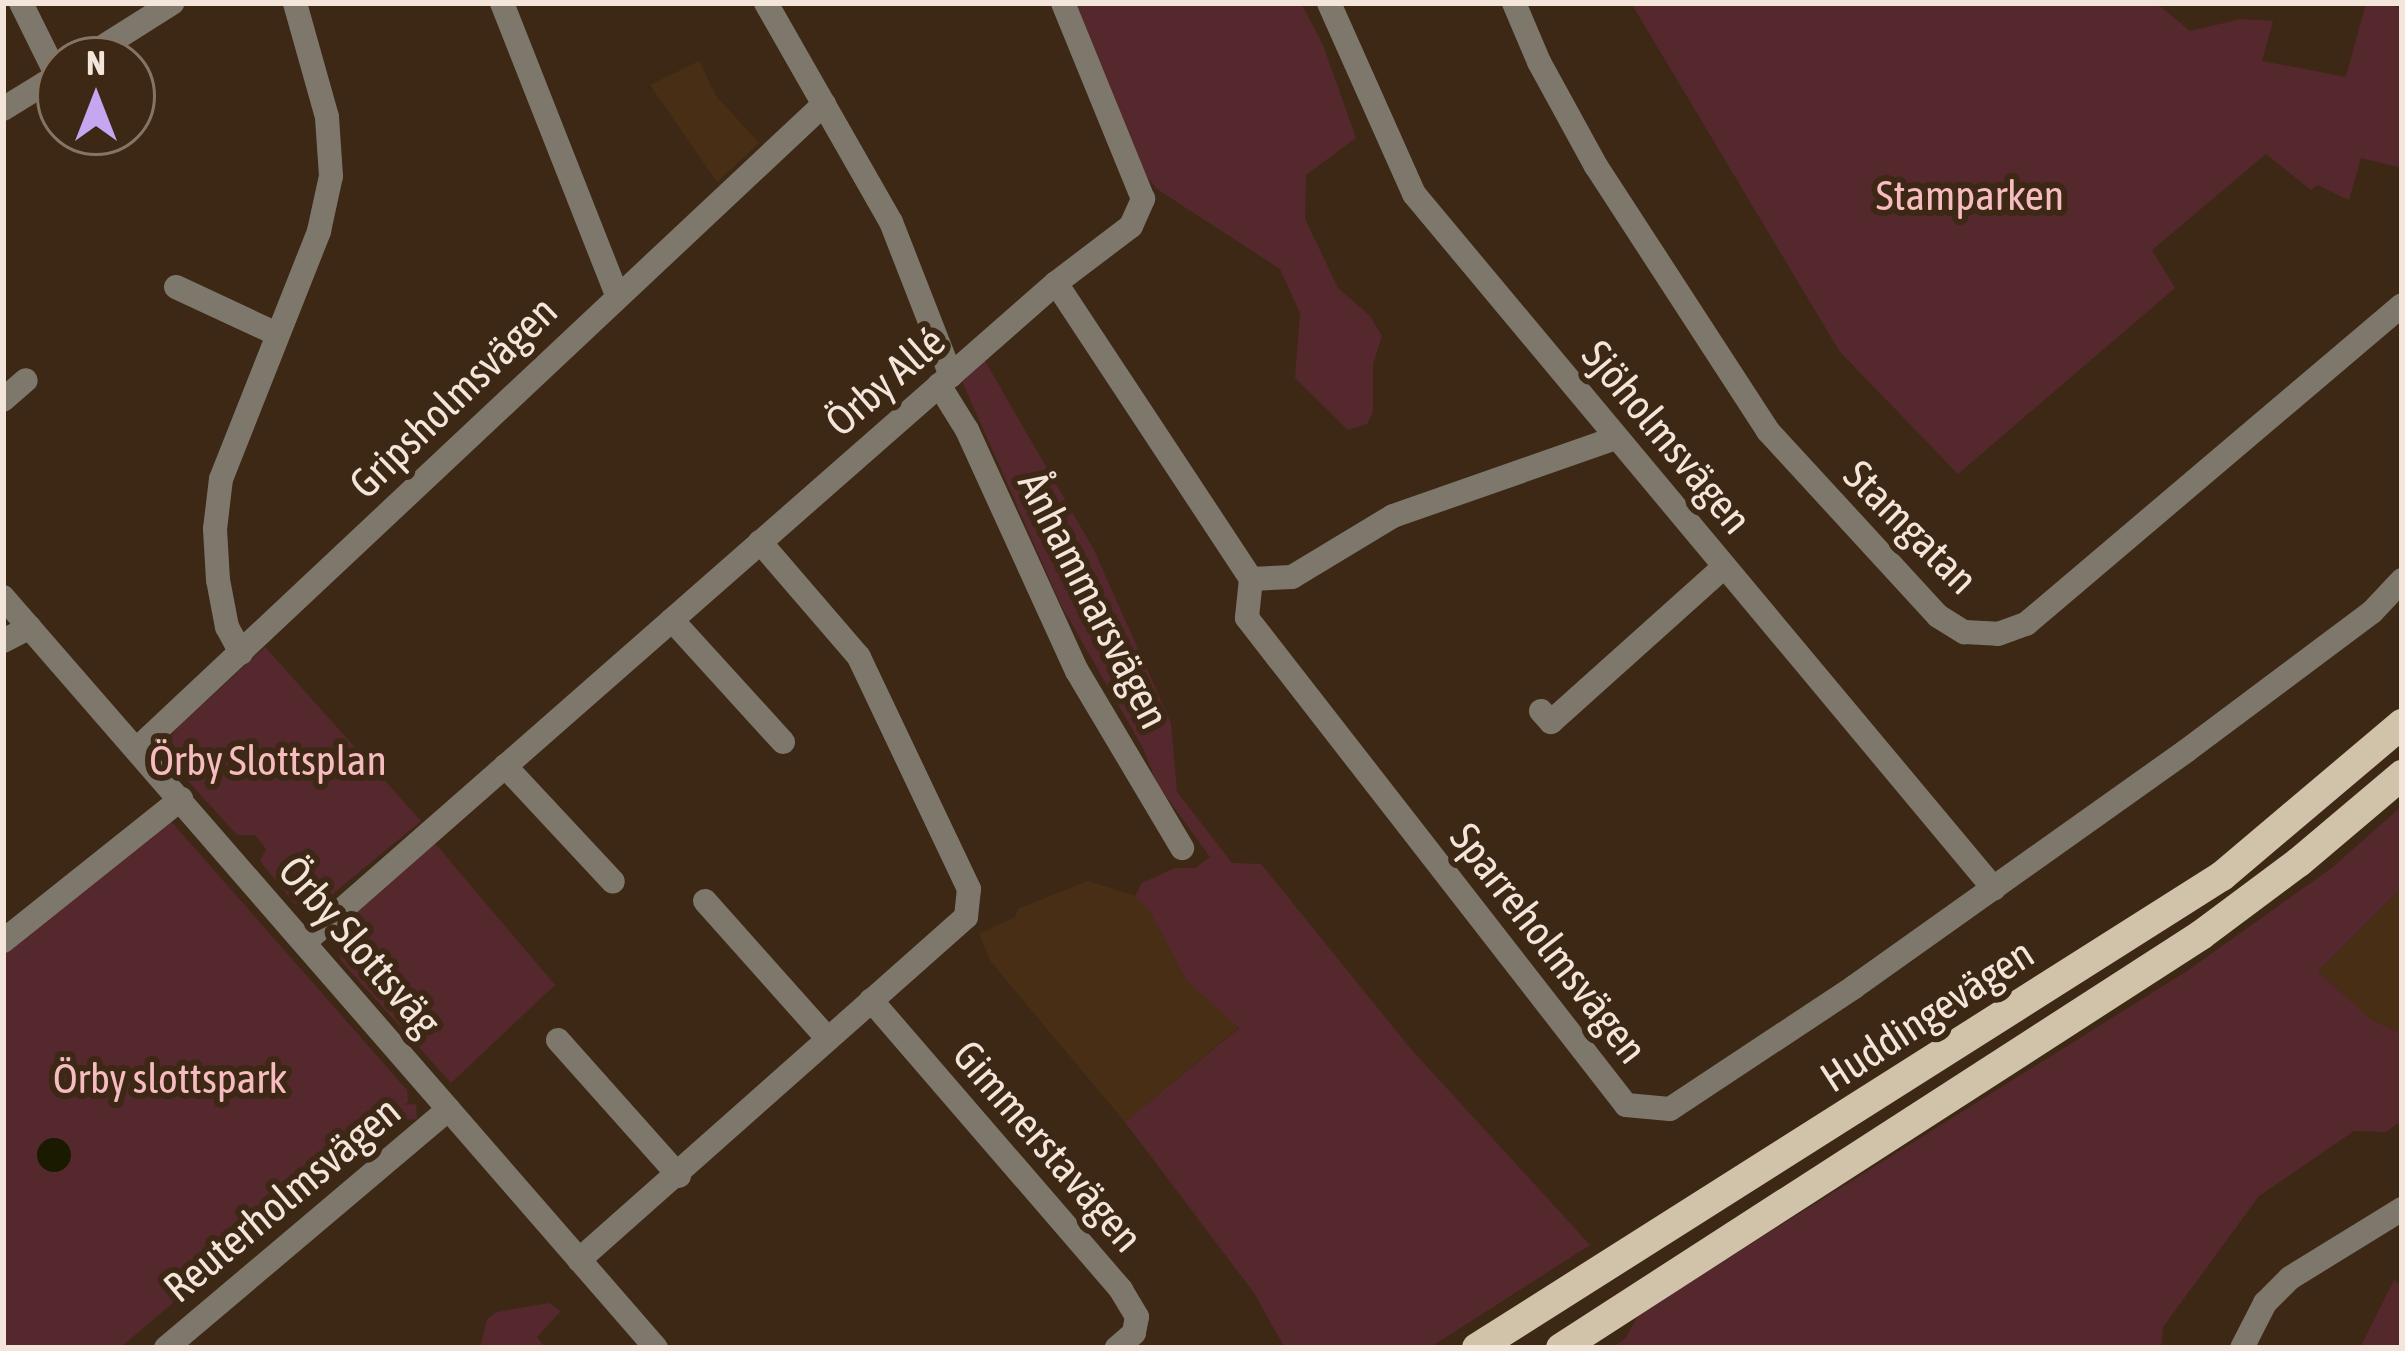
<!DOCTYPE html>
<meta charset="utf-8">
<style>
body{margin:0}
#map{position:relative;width:2405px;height:1351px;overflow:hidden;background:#3d2816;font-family:"Asap Condensed",sans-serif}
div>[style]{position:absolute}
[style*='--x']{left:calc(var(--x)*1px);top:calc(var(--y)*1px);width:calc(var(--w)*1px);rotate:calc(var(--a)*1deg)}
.built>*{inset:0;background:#492e16}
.green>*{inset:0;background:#55282d;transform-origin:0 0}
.water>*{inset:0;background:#1a1a00}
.round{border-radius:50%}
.minor>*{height:24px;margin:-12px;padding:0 12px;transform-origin:12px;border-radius:12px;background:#7e786c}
.primary>*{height:30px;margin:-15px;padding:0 15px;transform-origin:15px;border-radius:15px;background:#d0c3aa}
span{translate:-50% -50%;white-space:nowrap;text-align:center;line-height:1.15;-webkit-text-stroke:12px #3d2816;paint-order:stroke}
.park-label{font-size:42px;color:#f7bcc0}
.street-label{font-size:42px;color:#f3e5da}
.frame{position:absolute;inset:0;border:6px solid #f3e5da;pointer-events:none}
.north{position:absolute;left:36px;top:36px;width:120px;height:120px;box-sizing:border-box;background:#3d2816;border:3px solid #867464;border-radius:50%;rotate:0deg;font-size:33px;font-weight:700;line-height:48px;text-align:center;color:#f3e5da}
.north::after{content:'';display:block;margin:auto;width:42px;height:54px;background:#c5a6f0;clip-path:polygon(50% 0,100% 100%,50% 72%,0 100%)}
</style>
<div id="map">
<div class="built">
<i style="clip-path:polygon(699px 61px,716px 96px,759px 143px,717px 182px,650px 85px)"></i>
<i style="clip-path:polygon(1088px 881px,1135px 896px,1149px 909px,1187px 981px,1239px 1027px,1125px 1122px,991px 962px,979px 934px,1015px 917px,1018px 909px)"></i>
<i style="clip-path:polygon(2402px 887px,2402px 1034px,2370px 1019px,2318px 971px)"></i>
</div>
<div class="green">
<i style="clip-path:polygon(1073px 3px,1301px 3px,1323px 45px,1356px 138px,1306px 175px,1305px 219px,1338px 288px,1370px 316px,1382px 336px,1373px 364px,1373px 412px,1367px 424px,1348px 430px,1295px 378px,1300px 313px,1280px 269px,1157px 189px,1140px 168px)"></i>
<i style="clip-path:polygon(1631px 3px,2156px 3px,2190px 31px,2241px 19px,2273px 21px,2262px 61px,2346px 77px,2366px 3px,2388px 3px,2402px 9px,2402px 168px,2361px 158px,2349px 200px,2317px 185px,2311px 190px,2266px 154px,2152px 250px,2175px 288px,1958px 474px,1840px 352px)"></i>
<i style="clip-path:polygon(985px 361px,1094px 550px,1171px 723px,1177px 792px,1232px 863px,1261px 864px,1410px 1048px,1590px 1245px,1429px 1348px,1285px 1348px,1254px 1293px,1125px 1122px,1239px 1028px,1187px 981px,1149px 910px,1135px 896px,1142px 883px,1175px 868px,1195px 868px,1210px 857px,1157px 784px,1143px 748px,1061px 605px,961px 379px)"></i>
<i style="clip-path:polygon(265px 647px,421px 821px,312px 911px,294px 903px,260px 861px,266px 849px,255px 835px,237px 835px,168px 759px,170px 737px,178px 727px)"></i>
<i style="clip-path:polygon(2402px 806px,2402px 887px,2318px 971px,2370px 1019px,2402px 1034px,2402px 1120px,2386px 1132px,2354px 1131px,2259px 1196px,2163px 1327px,2161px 1348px,1612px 1348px,1625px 1339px,1639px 1314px,2187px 971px,2333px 867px)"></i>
<i style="clip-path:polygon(170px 820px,407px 1090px,408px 1102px,120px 1348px,3px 1348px,3px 954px)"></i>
<i style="clip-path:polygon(433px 841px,555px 985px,451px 1083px,341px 961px,335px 940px,336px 931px)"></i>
<i style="left:416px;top:1104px;width:15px;height:308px;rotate:86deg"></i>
<i style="clip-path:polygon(2394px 1280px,2402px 1286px,2402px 1348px,2360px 1348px)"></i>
<i style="clip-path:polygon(549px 1303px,561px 1311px,537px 1337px,545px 1348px,480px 1348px,487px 1319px,497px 1312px)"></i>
</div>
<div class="water">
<i class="round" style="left:37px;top:1138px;width:34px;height:34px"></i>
</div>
<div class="minor">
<i style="--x:21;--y:3;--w:81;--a:63.7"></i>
<i style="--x:502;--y:3;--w:314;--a:68.5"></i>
<i style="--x:766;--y:3;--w:252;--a:60.3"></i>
<i style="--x:891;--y:222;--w:165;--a:68.7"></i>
<i style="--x:1329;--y:3;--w:209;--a:66"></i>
<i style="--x:1414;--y:194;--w:905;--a:50.15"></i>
<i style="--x:1514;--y:3;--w:64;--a:67"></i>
<i style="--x:1539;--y:62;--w:119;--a:61.3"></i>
<i style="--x:1596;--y:166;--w:316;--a:57"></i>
<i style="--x:1768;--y:431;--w:251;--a:47.4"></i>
<i style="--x:1938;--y:616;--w:31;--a:32"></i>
<i style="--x:1964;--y:632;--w:34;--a:3"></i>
<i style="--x:1998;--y:634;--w:30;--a:-20"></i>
<i style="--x:2026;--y:624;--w:493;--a:-40.3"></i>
<i style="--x:82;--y:60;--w:107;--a:-32.3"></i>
<i style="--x:3;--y:109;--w:67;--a:-31.6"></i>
<i style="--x:1056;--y:283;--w:354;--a:56.6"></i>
<i style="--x:1251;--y:579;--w:39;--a:96"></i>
<i style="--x:1247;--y:618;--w:617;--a:52.11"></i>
<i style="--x:1626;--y:1105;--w:44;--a:5.2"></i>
<i style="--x:1670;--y:1109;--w:221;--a:-33.5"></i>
<i style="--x:1854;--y:987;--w:407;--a:-35.4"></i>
<i style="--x:2186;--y:751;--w:232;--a:-36.8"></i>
<i style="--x:2372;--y:612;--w:44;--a:-46.8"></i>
<i style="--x:176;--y:287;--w:111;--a:25"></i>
<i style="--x:939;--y:385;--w:53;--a:58.1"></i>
<i style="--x:967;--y:430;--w:265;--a:65.5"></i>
<i style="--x:1077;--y:671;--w:206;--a:59.3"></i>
<i style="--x:3;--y:400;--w:30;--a:-41"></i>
<i style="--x:1251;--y:579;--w:41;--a:-2.8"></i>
<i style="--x:1292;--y:577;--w:118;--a:-31.1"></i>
<i style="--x:1393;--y:516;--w:236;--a:-19.3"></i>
<i style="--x:3;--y:597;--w:995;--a:48.99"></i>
<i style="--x:672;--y:620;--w:165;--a:47.7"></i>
<i style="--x:3;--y:641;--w:30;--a:-27"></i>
<i style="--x:241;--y:653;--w:30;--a:-118"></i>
<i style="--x:227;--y:627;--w:48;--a:-100.8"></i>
<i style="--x:218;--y:580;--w:51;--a:-93.4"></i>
<i style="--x:215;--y:529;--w:50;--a:-83.2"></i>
<i style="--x:221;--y:479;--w:267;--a:-68.4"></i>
<i style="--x:319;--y:231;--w:56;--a:-77.7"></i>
<i style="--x:331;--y:176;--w:59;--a:-93.9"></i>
<i style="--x:327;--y:117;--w:118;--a:-105.7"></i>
<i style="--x:1541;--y:711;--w:15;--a:48"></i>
<i style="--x:1551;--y:722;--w:232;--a:-41.9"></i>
<i style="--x:138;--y:748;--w:941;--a:-43.19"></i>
<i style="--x:505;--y:766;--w:158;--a:47"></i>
<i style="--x:705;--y:901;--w:182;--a:48.3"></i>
<i style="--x:3;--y:941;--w:228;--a:-38.6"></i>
<i style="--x:305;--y:942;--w:999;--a:-41.27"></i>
<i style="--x:1056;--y:283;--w:94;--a:-37.2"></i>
<i style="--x:1131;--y:226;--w:30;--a:-66"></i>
<i style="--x:1143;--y:199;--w:212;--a:-112.2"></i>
<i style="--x:871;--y:1000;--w:383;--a:49.2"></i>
<i style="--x:1121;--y:1290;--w:31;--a:59"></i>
<i style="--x:1137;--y:1317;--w:16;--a:101"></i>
<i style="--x:1134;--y:1333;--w:23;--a:139"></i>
<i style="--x:558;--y:1040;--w:182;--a:48.3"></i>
<i style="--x:579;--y:1260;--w:517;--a:-41.55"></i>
<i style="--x:966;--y:917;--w:28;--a:-84"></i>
<i style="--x:969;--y:889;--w:257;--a:-115.4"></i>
<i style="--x:859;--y:657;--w:152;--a:-130.7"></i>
<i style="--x:166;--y:1348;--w:370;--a:-40.2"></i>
<i style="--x:2242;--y:1348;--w:51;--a:-62.9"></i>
<i style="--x:2265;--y:1303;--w:35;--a:-45"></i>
<i style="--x:2290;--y:1278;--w:132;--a:-31.6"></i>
</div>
<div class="primary">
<i style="--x:1477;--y:1348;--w:882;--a:-32.36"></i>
<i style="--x:2222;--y:876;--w:236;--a:-40.2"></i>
<i style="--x:1561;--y:1348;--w:762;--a:-32.83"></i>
<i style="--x:2201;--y:935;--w:122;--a:-36.7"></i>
<i style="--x:2299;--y:862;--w:135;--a:-40.2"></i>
</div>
<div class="park-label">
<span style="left:1970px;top:195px">Stamparken</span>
<span style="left:268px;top:760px">Örby Slottsplan</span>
<span style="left:170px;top:1078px">Örby slottspark</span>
</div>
<div class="street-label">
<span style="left:885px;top:381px;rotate:-41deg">Örby Allé</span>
<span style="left:453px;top:397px;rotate:-44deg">Gripsholmsvägen</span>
<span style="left:1667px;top:437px;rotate:50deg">Sjöholmsvägen</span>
<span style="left:1911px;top:527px;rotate:45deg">Stamgatan</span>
<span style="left:1094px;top:600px;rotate:63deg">Ånhammarsvägen</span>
<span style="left:1549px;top:943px;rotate:52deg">Sparreholmsvägen</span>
<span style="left:360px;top:946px;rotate:49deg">Örby Slottsväg</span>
<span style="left:1927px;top:1015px;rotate:-33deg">Huddingevägen</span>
<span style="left:1048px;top:1146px;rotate:49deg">Gimmerstavägen</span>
<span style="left:282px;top:1199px;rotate:-40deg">Reuterholmsvägen</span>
</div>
<div class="frame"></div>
<div class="north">N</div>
</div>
